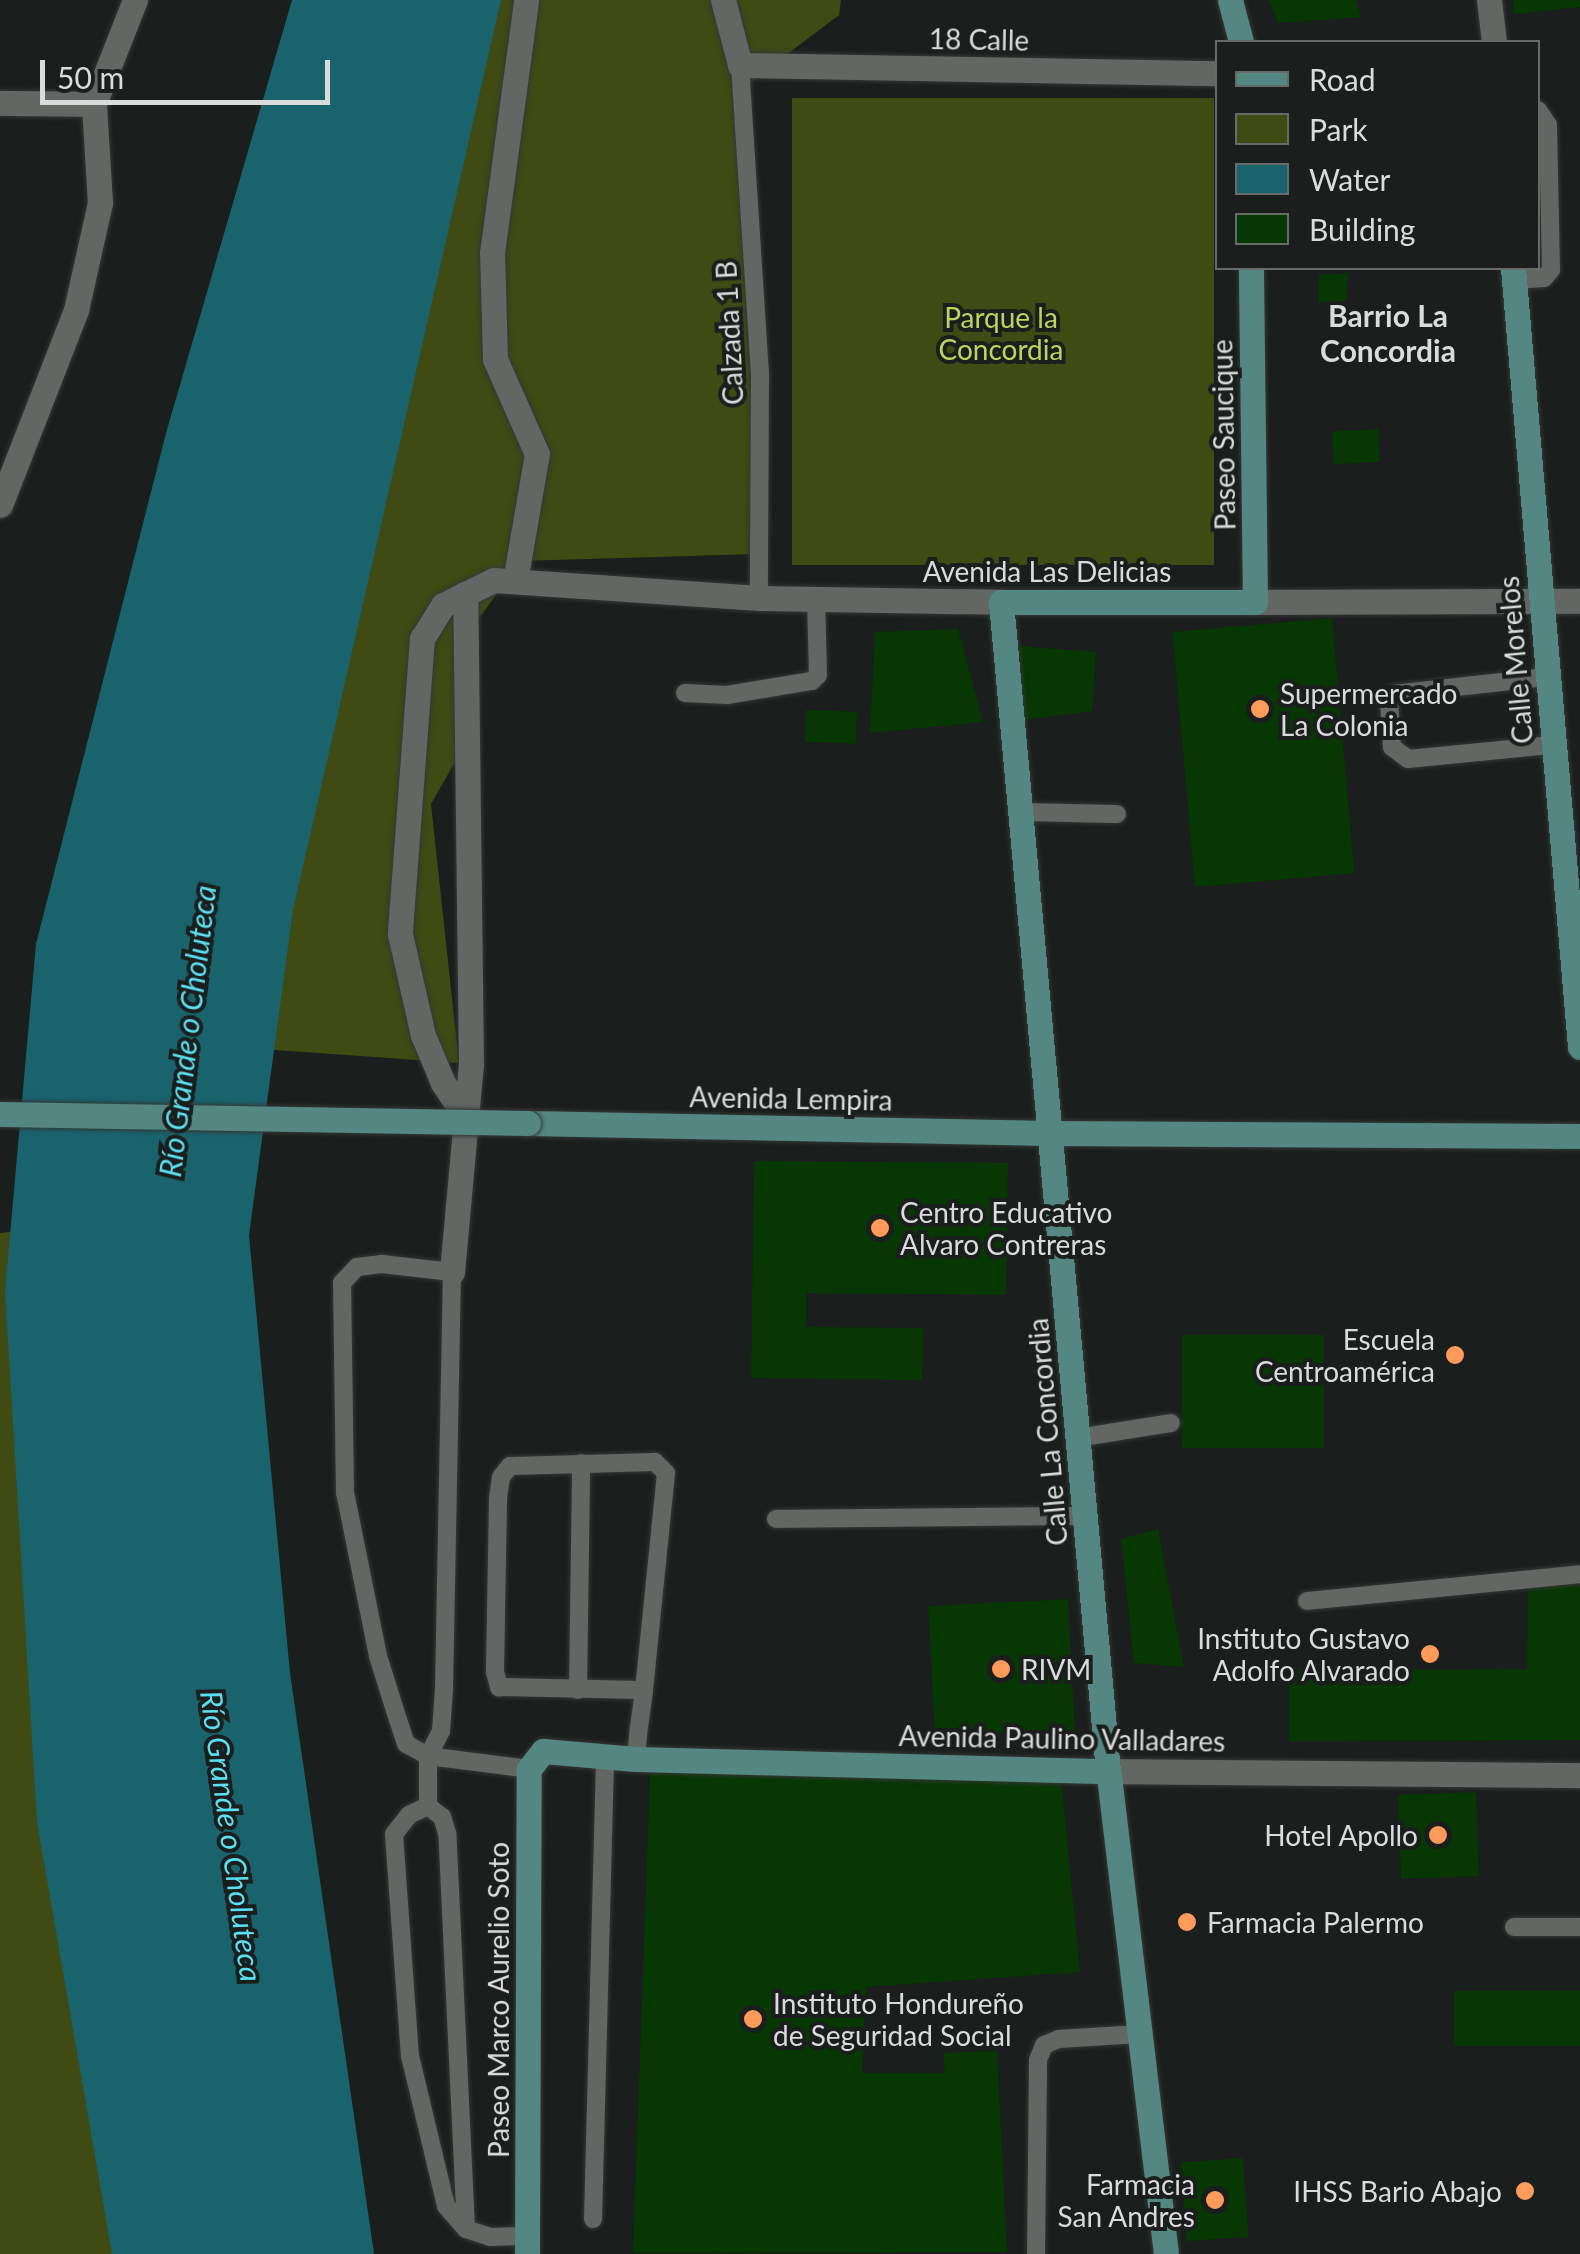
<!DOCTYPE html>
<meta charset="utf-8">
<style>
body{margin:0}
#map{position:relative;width:1580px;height:2254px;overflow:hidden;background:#1a1e1c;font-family:Lato,sans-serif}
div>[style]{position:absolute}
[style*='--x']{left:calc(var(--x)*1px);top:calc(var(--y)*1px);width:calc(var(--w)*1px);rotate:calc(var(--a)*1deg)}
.green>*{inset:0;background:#404a13;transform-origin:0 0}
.water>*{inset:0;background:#19636d}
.building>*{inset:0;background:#073702;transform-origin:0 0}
.roads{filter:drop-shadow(0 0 2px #343736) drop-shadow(0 0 2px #343736)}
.lane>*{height:18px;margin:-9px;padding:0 9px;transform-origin:9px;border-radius:9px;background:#626764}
.street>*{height:25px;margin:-12.5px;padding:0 12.5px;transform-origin:12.5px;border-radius:12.5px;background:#626764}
.secondary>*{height:25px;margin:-12.5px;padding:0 12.5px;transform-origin:12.5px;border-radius:12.5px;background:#548781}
.bridges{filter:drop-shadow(0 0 2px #343736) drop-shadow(0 0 2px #343736)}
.secondary-bridge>*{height:25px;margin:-12.5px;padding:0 12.5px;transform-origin:12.5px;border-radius:12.5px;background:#548781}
.dots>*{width:28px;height:28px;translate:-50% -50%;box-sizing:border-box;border:5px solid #1a1e1c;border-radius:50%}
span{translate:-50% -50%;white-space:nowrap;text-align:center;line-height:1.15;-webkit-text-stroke:8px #1a1e1c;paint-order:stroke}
.street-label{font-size:28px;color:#d9dcdb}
.park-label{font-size:28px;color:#bdd55d}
.poi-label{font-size:28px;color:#d9dcdb}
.left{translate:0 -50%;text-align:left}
.right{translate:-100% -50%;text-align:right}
.neighbourhood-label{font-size:30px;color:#d9dcdb;font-weight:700}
.water-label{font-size:30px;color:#5ae0f3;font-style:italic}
.legend{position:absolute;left:1215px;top:40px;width:325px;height:230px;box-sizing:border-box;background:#1a1e1c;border:2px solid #666a68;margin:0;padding:12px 18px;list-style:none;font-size:30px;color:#d9dcdb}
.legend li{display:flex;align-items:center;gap:20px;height:50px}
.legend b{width:50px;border:2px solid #666a68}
.scale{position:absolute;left:40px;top:60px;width:290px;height:45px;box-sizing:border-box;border:5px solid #d9dcdb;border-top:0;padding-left:12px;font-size:30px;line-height:35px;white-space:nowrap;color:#d9dcdb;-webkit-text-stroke:8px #1a1e1c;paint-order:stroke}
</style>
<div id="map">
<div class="green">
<i style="clip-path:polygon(464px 0,841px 0,839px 15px,741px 89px,757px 554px,520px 561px,478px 620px,470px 736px,431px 804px,459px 1063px,205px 1045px)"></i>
<i style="left:792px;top:98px;width:422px;height:467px"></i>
<i style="clip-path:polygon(86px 1223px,238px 2254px,0 2254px,0 1233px)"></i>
</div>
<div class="water">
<i style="clip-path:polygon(292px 0,501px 0,293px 910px,249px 1235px,290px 1673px,374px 2254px,112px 2254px,37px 1822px,5px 1291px,36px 944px,166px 433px)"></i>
</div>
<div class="building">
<i style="clip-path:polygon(1269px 0,1356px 0,1361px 17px,1278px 23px)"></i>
<i style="clip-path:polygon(1513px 0,1580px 0,1580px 7px,1514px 14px)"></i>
<i style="clip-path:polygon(1348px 273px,1346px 301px,1319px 303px,1319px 275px)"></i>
<i style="left:1378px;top:429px;width:33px;height:46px;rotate:87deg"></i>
<i style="left:1332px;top:618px;width:256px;height:160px;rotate:85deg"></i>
<i style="clip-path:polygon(958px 629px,983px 722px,870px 733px,875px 632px)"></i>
<i style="clip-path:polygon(1019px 646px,1096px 652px,1092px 711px,1025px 720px)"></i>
<i style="left:806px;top:710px;width:51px;height:32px;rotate:2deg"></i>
<i style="clip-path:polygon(754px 1161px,1008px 1163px,1006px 1295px,806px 1293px,806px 1327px,923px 1328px,922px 1380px,751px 1378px)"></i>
<i style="left:1324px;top:1335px;width:113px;height:142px;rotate:90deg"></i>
<i style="clip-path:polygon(1158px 1529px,1184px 1667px,1134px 1663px,1121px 1539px)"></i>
<i style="clip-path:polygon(1528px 1585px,1580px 1585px,1580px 1740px,1289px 1741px,1289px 1670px,1527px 1669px)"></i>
<i style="left:1068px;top:1599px;width:131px;height:140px;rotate:87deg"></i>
<i style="clip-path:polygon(650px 1773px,1061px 1778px,1080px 1972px,866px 1987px,862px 2073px,945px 2073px,943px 2053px,997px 2051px,1007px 2252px,633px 2253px)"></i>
<i style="left:1476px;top:1792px;width:84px;height:78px;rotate:88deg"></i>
<i style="left:1580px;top:1991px;width:55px;height:126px;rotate:90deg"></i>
<i style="left:1243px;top:2158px;width:79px;height:62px;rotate:86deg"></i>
</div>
<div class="roads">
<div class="lane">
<i style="--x:740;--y:65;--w:308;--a:86.3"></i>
<i style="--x:760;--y:372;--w:226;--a:90.3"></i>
<i style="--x:1514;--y:280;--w:30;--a:-4"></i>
<i style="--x:1544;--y:278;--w:11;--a:-49"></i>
<i style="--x:1551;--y:270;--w:145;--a:-91.2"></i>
<i style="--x:1548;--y:125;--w:18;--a:-124"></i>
<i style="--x:1546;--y:677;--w:153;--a:173.6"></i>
<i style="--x:1394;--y:694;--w:9;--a:126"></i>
<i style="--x:1389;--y:701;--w:46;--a:86.3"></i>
<i style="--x:1392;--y:747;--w:20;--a:37"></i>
<i style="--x:1408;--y:759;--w:145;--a:-5.6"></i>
<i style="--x:685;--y:693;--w:42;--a:2.7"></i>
<i style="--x:727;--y:695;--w:86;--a:-9.4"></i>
<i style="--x:812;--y:681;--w:8;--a:-45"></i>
<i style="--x:818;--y:675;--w:76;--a:-91.5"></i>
<i style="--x:1020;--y:812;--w:97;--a:1.2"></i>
<i style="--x:382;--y:1264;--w:70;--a:6.5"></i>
<i style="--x:452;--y:1272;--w:417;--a:91.1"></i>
<i style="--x:444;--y:1689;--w:42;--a:94.1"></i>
<i style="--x:441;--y:1731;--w:28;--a:117"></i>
<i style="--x:428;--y:1756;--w:25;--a:-151"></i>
<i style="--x:406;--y:1744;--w:25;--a:-108"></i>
<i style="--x:398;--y:1720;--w:67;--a:-107.4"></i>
<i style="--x:378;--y:1656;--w:166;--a:-101.4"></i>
<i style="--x:345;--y:1493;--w:210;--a:-90.8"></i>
<i style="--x:342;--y:1283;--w:22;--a:-47"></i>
<i style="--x:357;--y:1267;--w:25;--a:-7"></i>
<i style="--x:1077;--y:1438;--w:95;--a:-9.1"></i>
<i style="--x:776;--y:1519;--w:309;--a:-0.6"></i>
<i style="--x:1307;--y:1601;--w:274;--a:-5.6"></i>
<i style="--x:578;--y:1690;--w:227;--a:-89.2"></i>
<i style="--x:636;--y:1759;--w:32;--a:-85"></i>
<i style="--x:639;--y:1727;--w:37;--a:-82"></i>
<i style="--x:644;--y:1690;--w:218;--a:-84.2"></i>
<i style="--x:666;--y:1473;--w:16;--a:-135"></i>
<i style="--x:655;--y:1462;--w:145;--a:178.4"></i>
<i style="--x:510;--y:1466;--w:14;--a:129"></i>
<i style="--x:501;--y:1477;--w:22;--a:98"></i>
<i style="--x:498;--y:1499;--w:173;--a:91"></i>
<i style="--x:495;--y:1672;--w:16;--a:75"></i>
<i style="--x:499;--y:1687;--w:145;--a:1.2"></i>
<i style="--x:428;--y:1806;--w:50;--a:-90"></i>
<i style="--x:428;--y:1756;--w:102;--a:7.3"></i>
<i style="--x:1514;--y:1927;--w:66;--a:0"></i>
<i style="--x:593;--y:2219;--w:463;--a:-88.5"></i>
<i style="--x:466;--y:2229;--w:396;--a:-92.7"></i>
<i style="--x:447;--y:1833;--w:17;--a:-107"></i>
<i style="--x:442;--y:1817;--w:18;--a:-142"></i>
<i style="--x:428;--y:1806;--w:21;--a:155"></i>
<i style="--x:409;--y:1815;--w:24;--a:128"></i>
<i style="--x:394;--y:1834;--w:223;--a:85.9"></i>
<i style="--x:410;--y:2056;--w:154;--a:76.5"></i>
<i style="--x:446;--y:2206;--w:30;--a:49"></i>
<i style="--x:466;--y:2229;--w:25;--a:18"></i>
<i style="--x:490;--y:2237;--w:37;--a:-2"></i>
<i style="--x:1036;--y:2254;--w:194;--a:-89.4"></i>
<i style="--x:1038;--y:2060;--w:16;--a:-68"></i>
<i style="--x:1044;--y:2045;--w:16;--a:-22"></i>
<i style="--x:1059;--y:2039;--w:80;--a:-3.6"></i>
</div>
<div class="street">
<i style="--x:723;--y:0;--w:67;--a:75.3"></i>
<i style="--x:740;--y:65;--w:478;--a:1"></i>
<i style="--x:1489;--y:0;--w:42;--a:83.2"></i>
<i style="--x:0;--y:103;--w:94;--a:0.6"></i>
<i style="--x:0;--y:505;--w:209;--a:-68.7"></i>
<i style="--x:76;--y:310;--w:110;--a:-77.4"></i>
<i style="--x:100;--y:203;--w:99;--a:-93.5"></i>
<i style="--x:94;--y:104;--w:112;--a:-68.5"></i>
<i style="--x:515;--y:581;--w:129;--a:-80.2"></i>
<i style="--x:537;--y:454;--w:104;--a:-113.9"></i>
<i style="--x:495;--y:359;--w:106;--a:-91.6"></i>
<i style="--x:492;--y:253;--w:255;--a:-82.3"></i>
<i style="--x:465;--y:594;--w:25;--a:153"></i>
<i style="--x:443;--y:605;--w:39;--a:122"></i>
<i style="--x:422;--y:638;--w:297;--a:94.3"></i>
<i style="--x:400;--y:934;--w:104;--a:77.2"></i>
<i style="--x:423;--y:1035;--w:52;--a:67.4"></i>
<i style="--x:443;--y:1083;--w:41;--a:55.9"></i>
<i style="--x:1255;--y:602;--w:325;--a:-0.2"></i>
<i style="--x:452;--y:1272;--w:208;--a:-84.8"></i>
<i style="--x:471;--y:1065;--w:471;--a:-90.7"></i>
<i style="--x:465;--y:594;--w:32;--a:-26"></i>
<i style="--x:494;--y:580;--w:266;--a:3.9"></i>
<i style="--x:759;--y:598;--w:242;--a:0.9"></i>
<i style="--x:1108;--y:1771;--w:472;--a:0.5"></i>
</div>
<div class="secondary">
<i style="--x:1230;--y:0;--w:43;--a:75.3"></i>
<i style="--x:1513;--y:268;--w:782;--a:85.08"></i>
<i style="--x:528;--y:1123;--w:521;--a:1.1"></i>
<i style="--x:1049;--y:1133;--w:531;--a:0.32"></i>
<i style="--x:527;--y:2254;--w:485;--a:-89.8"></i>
<i style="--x:529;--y:1769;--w:23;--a:-52"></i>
<i style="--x:543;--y:1751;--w:93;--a:4.9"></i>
<i style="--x:636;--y:1759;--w:472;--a:1.5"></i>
<i style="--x:1166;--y:2254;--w:486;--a:-96.8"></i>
<i style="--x:1108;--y:1771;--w:1174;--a:-95.23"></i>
<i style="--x:1001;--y:602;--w:254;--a:0"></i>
<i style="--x:1255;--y:602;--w:334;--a:-90.7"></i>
</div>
</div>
<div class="bridges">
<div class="secondary-bridge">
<i style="--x:0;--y:1114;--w:528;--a:0.98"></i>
</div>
</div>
<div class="dots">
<i style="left:1260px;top:709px;background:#ff9b5a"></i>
<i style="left:880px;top:1228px;background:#ff9b5a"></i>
<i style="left:1455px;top:1355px;background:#ff9b5a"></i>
<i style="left:1430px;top:1654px;background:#ff9b5a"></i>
<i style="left:1001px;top:1669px;background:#ff9b5a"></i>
<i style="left:1438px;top:1835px;background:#ff9b5a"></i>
<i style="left:1187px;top:1922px;background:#ff9b5a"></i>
<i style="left:753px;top:2019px;background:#ff9b5a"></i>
<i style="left:1525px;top:2191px;background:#ff9b5a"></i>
<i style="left:1215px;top:2200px;background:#ff9b5a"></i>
</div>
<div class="street-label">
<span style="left:979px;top:39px;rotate:1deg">18 Calle</span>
<span style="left:729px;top:333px;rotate:-93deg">Calzada 1 B</span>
<span style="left:1223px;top:435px;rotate:-91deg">Paseo Saucique</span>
<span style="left:1047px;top:571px">Avenida Las Delicias</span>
<span style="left:1515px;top:660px;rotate:-95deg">Calle Morelos</span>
<span style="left:791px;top:1098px;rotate:1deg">Avenida Lempira</span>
<span style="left:1047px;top:1432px;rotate:-95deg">Calle La Concordia</span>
<span style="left:1062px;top:1738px;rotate:1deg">Avenida Paulino Valladares</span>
<span style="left:498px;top:2000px;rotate:-90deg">Paseo Marco Aurelio Soto</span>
</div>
<div class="park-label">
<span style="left:1001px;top:333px">Parque la<br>Concordia</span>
</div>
<div class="poi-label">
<span class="left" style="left:1280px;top:709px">Supermercado<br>La Colonia</span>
<span class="left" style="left:900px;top:1228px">Centro Educativo<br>Alvaro Contreras</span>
<span class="right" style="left:1435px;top:1355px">Escuela<br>Centroamérica</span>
<span class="right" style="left:1410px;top:1654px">Instituto Gustavo<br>Adolfo Alvarado</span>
<span class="left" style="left:1021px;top:1669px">RIVM</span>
<span class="right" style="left:1418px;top:1835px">Hotel Apollo</span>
<span class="left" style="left:1207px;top:1922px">Farmacia Palermo</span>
<span class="left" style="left:773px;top:2019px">Instituto Hondureño<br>de Seguridad Social</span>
<span class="right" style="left:1195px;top:2200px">Farmacia<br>San Andres</span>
<span class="right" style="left:1502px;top:2191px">IHSS Bario Abajo</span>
</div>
<div class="neighbourhood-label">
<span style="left:1388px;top:332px">Barrio La<br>Concordia</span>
</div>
<div class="water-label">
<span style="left:187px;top:1031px;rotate:-83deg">Río Grande o Choluteca</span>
<span style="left:232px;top:1836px;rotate:82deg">Río Grande o Choluteca</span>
</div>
<ul class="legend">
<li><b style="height:12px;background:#548781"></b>Road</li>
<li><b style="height:28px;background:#404a13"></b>Park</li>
<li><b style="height:28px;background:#19636d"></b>Water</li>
<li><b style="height:28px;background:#073702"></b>Building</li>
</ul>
<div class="scale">50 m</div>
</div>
